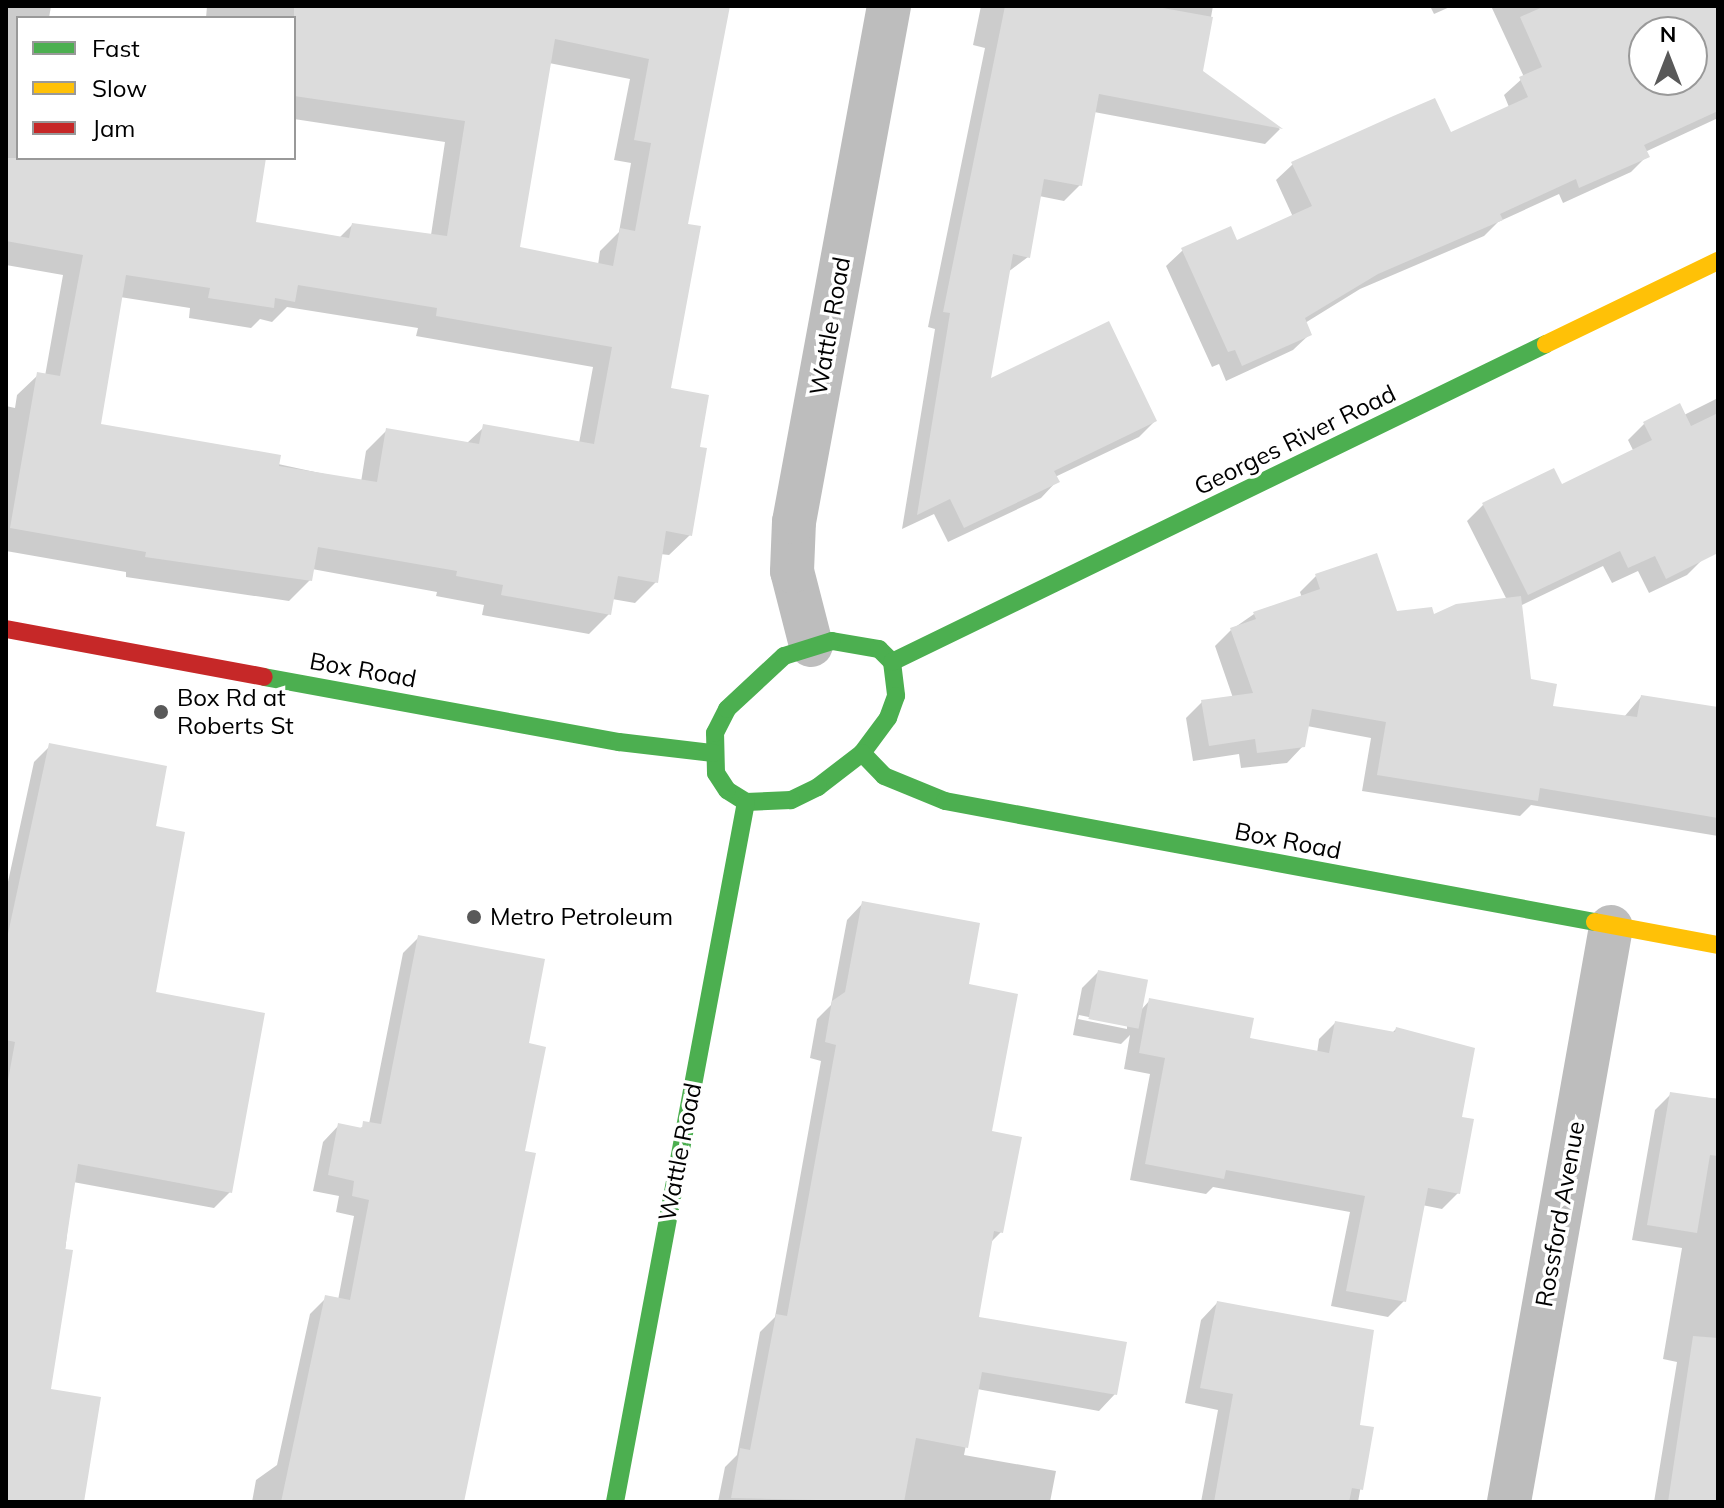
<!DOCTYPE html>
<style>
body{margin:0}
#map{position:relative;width:1724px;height:1508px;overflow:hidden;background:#fff;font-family:Mulish,sans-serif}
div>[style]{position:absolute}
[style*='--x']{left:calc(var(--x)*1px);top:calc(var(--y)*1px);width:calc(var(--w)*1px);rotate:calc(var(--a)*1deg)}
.shadow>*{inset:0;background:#0003}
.building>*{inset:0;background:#dcdcdc;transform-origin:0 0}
.street>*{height:44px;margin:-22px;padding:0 22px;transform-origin:22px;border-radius:22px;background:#bdbdbd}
.fast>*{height:18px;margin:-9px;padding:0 9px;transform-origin:9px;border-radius:9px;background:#4caf50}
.slow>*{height:18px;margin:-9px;padding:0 9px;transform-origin:9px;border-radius:9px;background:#ffc107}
.jam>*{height:18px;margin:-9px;padding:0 9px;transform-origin:9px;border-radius:9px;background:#c62828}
.dots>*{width:22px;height:22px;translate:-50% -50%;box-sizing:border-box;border:4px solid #fff;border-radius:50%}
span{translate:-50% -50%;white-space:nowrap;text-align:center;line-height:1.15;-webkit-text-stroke:7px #fff;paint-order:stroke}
.street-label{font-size:24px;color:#000}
.poi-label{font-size:24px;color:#000}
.left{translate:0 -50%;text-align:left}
.frame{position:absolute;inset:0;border:8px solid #000;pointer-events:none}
.legend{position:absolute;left:16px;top:16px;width:280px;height:144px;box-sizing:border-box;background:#fff;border:2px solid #999;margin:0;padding:10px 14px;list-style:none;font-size:24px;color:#000}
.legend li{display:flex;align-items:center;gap:16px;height:40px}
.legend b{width:40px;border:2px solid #999}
.north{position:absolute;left:1628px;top:16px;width:80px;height:80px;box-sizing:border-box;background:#fff;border:2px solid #999;border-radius:50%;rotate:0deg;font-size:22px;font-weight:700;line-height:32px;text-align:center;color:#000}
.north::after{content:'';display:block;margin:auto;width:28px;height:36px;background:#595959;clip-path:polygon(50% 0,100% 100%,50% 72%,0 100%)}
</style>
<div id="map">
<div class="shadow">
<i style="clip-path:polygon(evenodd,6px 6px,51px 6px,49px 18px,18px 18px,18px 158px,264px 158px,254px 223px,339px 238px,352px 225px,431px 235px,445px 142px,294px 119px,294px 18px,206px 18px,207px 6px,728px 6px,685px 226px,669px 389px,698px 449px,690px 535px,669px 555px,660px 554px,656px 582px,635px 603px,612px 599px,609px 614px,589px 634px,482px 615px,484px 605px,436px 596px,437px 592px,312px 569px,310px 580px,289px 601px,126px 577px,126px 572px,6px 551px,6px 406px,15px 408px,17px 395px,38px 375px,45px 376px,63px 275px,6px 265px,6px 6px,549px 63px,630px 79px,614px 160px,631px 163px,619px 232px,600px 251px,598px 265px,518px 249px,549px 63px,6px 6px,120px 297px,190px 308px,189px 318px,251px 328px,260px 319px,272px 322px,287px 307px,418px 328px,416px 336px,593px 367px,579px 443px,484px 427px,466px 444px,387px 430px,366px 451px,361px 482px,99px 425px,120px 297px)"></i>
<i style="clip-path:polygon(981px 6px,1213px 6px,1201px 72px,1280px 129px,1265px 144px,1094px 112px,1080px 185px,1064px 201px,1039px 196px,1028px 257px,1008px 272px,988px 382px,1155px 421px,1139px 437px,1055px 477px,1057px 481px,1041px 498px,948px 542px,934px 514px,902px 529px,935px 329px,928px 327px,985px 48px,973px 45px)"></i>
<i style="clip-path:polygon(1430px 6px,1452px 6px,1434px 14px)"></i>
<i style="clip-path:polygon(evenodd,1491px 6px,1718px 6px,1718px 118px,1645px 152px,1647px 156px,1631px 172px,1563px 203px,1559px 194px,1498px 222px,1484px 236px,1360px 289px,1305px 323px,1310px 334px,1293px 350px,1226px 381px,1219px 364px,1212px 367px,1166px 266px,1183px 250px,1236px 243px,1293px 217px,1276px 180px,1293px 164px,1450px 135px,1509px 107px,1504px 95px,1524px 77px,1491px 6px,1644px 32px,1692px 32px,1692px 80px,1644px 80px,1644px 32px)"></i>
<i style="clip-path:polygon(1718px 398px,1718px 495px,1703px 559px,1687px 575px,1649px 593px,1638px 571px,1612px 583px,1603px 566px,1520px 606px,1529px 681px,1551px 708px,1624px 717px,1641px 697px,1718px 709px,1718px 836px,1531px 805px,1520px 816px,1362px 791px,1371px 738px,1307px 726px,1303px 746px,1287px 763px,1241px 768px,1239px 754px,1193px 761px,1186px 718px,1202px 702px,1233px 698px,1215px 646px,1231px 630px,1254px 614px,1302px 598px,1300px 592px,1316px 576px,1395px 614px,1433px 616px,1507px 600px,1467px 521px,1483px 505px,1561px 487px,1634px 452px,1628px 440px,1644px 424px,1684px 415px)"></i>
<i style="clip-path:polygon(50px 746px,154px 828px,154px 994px,230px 1192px,214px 1208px,73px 1182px,49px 1390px,82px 1502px,6px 1502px,6px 891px,34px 762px)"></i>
<i style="clip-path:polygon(863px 903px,967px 986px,1001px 1232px,990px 1243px,977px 1318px,1115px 1394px,1099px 1411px,977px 1389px,964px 1455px,1056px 1471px,1050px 1502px,718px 1502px,725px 1467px,737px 1455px,760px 1332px,775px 1317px,821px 1061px,810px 1058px,817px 1019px,831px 1005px,847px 920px)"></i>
<i style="clip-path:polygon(419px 937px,527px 1045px,523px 1153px,462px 1502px,252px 1502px,256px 1480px,277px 1465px,310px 1314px,326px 1298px,338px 1300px,354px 1216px,336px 1212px,339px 1196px,313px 1191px,323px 1142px,339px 1125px,358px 1129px,369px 1124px,403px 953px)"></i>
<i style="clip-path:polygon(evenodd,1098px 972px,1141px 1010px,1150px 1000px,1248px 1040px,1317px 1053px,1319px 1039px,1335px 1023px,1392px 1033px,1396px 1029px,1459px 1119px,1458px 1193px,1442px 1209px,1422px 1205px,1404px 1301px,1388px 1317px,1331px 1306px,1350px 1212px,1213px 1187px,1206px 1194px,1130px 1180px,1150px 1074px,1124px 1069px,1130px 1035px,1121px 1044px,1073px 1035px,1082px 988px,1098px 972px,1079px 1015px,1127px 1025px,1127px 1029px,1078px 1019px,1079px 1015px)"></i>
<i style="clip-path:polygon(1671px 1094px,1718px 1099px,1718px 1502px,1654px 1502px,1677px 1362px,1663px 1359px,1682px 1248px,1632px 1240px,1655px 1110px)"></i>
<i style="clip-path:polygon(1217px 1303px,1358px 1426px,1371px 1429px,1358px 1502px,1201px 1502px,1218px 1410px,1185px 1403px,1201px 1320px)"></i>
</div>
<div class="building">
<i style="clip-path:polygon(evenodd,294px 6px,730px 6px,688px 224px,701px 226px,671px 388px,709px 395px,700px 447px,707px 448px,692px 536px,666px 531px,658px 583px,618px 576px,611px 615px,501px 595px,503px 585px,456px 576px,457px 571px,318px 547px,312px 581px,145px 557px,146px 552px,10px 528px,37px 372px,60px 376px,83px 255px,6px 241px,6px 158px,266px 158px,256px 222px,349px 238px,352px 223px,447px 236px,465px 121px,294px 96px,294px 6px,555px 39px,649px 59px,634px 140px,651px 143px,635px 231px,620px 228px,613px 266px,520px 247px,555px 39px,294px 6px,126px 275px,210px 288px,208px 298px,274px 308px,275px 298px,295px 302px,298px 285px,437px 308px,436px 316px,612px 347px,594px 444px,483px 424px,479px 444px,386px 428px,377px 482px,279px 466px,281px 455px,101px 424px,126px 275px)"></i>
<i style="clip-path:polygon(1005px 6px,1152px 6px,1213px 17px,1203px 71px,1283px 129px,1099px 94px,1082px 186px,1044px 179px,1030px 258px,1013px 254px,991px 378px,1109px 321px,1157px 421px,1054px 471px,1060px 482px,964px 528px,950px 499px,917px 515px,950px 313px,943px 312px)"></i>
<i style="clip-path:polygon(evenodd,1545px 6px,1718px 6px,1718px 111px,1644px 145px,1650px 157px,1579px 188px,1576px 179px,1500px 214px,1503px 220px,1378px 274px,1305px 318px,1312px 335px,1242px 366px,1235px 350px,1228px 352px,1181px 248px,1231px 226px,1237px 240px,1312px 206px,1291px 162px,1391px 117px,1435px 98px,1451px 132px,1528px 97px,1519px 77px,1542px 67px,1520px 17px,1545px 6px,1644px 32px,1692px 32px,1692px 80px,1644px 80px,1644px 32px)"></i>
<i style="clip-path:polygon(1680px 403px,1691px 426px,1718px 413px,1718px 553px,1666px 579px,1655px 556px,1628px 568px,1620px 551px,1528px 595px,1482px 503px,1554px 468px,1562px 484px,1652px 440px,1643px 422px)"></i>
<i style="clip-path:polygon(1377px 553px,1397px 611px,1432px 607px,1434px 614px,1456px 604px,1521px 596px,1531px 679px,1557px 684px,1553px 706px,1637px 717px,1641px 695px,1718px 707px,1718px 818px,1540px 788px,1538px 801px,1377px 775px,1386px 722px,1312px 709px,1305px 747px,1257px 753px,1255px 739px,1209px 746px,1201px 700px,1253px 693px,1230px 628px,1256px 619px,1253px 612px,1320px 589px,1315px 574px)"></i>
<i style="clip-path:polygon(49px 743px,167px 766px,156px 826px,185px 832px,156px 992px,265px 1013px,232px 1193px,78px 1164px,65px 1249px,73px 1250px,51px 1389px,101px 1397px,84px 1502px,6px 1502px,6px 1091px,15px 1042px,6px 1040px,6px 943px)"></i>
<i style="clip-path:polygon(862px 901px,980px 923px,969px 984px,1018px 994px,992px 1131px,1022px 1137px,1003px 1233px,994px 1231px,979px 1317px,1127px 1342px,1117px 1395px,982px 1372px,968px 1448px,916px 1438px,904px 1502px,731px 1498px,740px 1448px,750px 1450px,776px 1314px,787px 1316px,836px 1045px,825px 1042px,832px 1001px,845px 992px)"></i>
<i style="clip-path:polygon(418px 935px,545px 959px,529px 1043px,546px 1047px,525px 1151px,536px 1153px,464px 1502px,281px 1502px,325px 1295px,350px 1300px,369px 1200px,352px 1196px,354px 1181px,328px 1175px,338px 1123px,362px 1128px,363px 1121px,381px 1124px)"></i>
<i style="left:1098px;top:970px;width:51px;height:50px;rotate:11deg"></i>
<i style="clip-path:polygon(1149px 998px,1254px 1018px,1250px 1038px,1329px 1053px,1335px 1021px,1395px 1032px,1396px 1027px,1475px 1048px,1462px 1117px,1474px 1119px,1460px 1194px,1428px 1188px,1406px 1302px,1346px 1291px,1365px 1196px,1226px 1170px,1224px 1179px,1145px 1164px,1165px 1058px,1139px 1053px)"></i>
<i style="clip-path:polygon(1670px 1092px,1718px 1099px,1718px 1156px,1710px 1155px,1697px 1233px,1647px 1225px)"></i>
<i style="clip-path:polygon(1217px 1301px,1374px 1330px,1360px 1425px,1374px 1427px,1363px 1490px,1352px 1488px,1349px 1502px,1214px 1502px,1233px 1394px,1200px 1388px)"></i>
<i style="clip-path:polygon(1693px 1336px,1718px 1338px,1718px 1502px,1668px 1502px)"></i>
</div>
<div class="street">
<i style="--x:811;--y:645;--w:76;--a:-104.4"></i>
<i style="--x:792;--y:571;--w:49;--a:-87.7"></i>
<i style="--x:794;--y:522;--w:525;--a:-79.57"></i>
<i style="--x:1509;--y:1502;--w:584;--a:-79.94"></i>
</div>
<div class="fast">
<i style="--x:832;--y:641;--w:48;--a:9.7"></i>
<i style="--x:879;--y:649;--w:18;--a:45"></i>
<i style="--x:892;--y:662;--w:34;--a:83"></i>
<i style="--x:896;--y:696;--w:23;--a:110"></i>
<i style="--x:888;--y:718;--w:44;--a:126.6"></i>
<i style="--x:862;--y:753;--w:56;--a:142.3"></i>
<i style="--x:818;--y:787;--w:30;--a:154"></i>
<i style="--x:791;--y:800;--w:45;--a:177.5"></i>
<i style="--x:746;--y:802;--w:22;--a:-148"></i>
<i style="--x:727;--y:790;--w:20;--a:-123"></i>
<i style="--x:716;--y:773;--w:40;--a:-91.4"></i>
<i style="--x:715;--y:733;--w:27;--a:-63"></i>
<i style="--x:727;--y:709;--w:78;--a:-42.9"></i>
<i style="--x:784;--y:656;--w:50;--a:-17.4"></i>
<i style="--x:892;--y:662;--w:727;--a:-25.93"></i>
<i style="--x:264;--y:677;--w:361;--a:10.4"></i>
<i style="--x:619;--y:742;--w:95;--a:6.7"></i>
<i style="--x:862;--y:753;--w:32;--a:46"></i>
<i style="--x:884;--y:776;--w:66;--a:22.3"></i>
<i style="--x:945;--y:801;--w:661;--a:10.55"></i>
<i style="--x:615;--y:1502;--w:712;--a:-79.4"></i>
</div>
<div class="slow">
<i style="--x:1546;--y:344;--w:191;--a:-25.8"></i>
<i style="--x:1595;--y:922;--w:125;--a:10.6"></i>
</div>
<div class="jam">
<i style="--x:6;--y:629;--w:262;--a:10.5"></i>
</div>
<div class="dots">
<i style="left:161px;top:712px;background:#595959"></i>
<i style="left:474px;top:917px;background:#595959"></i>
</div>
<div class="street-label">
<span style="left:830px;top:326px;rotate:-80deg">Wattle Road</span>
<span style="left:1295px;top:440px;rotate:-26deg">Georges River Road</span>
<span style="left:363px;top:670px;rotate:10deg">Box Road</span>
<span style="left:1288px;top:841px;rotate:11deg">Box Road</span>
<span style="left:680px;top:1152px;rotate:-79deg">Wattle Road</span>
<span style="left:1560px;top:1214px;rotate:-80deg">Rossford Avenue</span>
</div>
<div class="poi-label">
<span class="left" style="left:177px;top:712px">Box Rd at<br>Roberts St</span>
<span class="left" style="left:490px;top:917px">Metro Petroleum</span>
</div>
<div class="frame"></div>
<ul class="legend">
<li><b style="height:10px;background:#4caf50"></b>Fast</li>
<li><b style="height:10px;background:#ffc107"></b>Slow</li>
<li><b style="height:10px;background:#c62828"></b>Jam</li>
</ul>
<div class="north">N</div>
</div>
